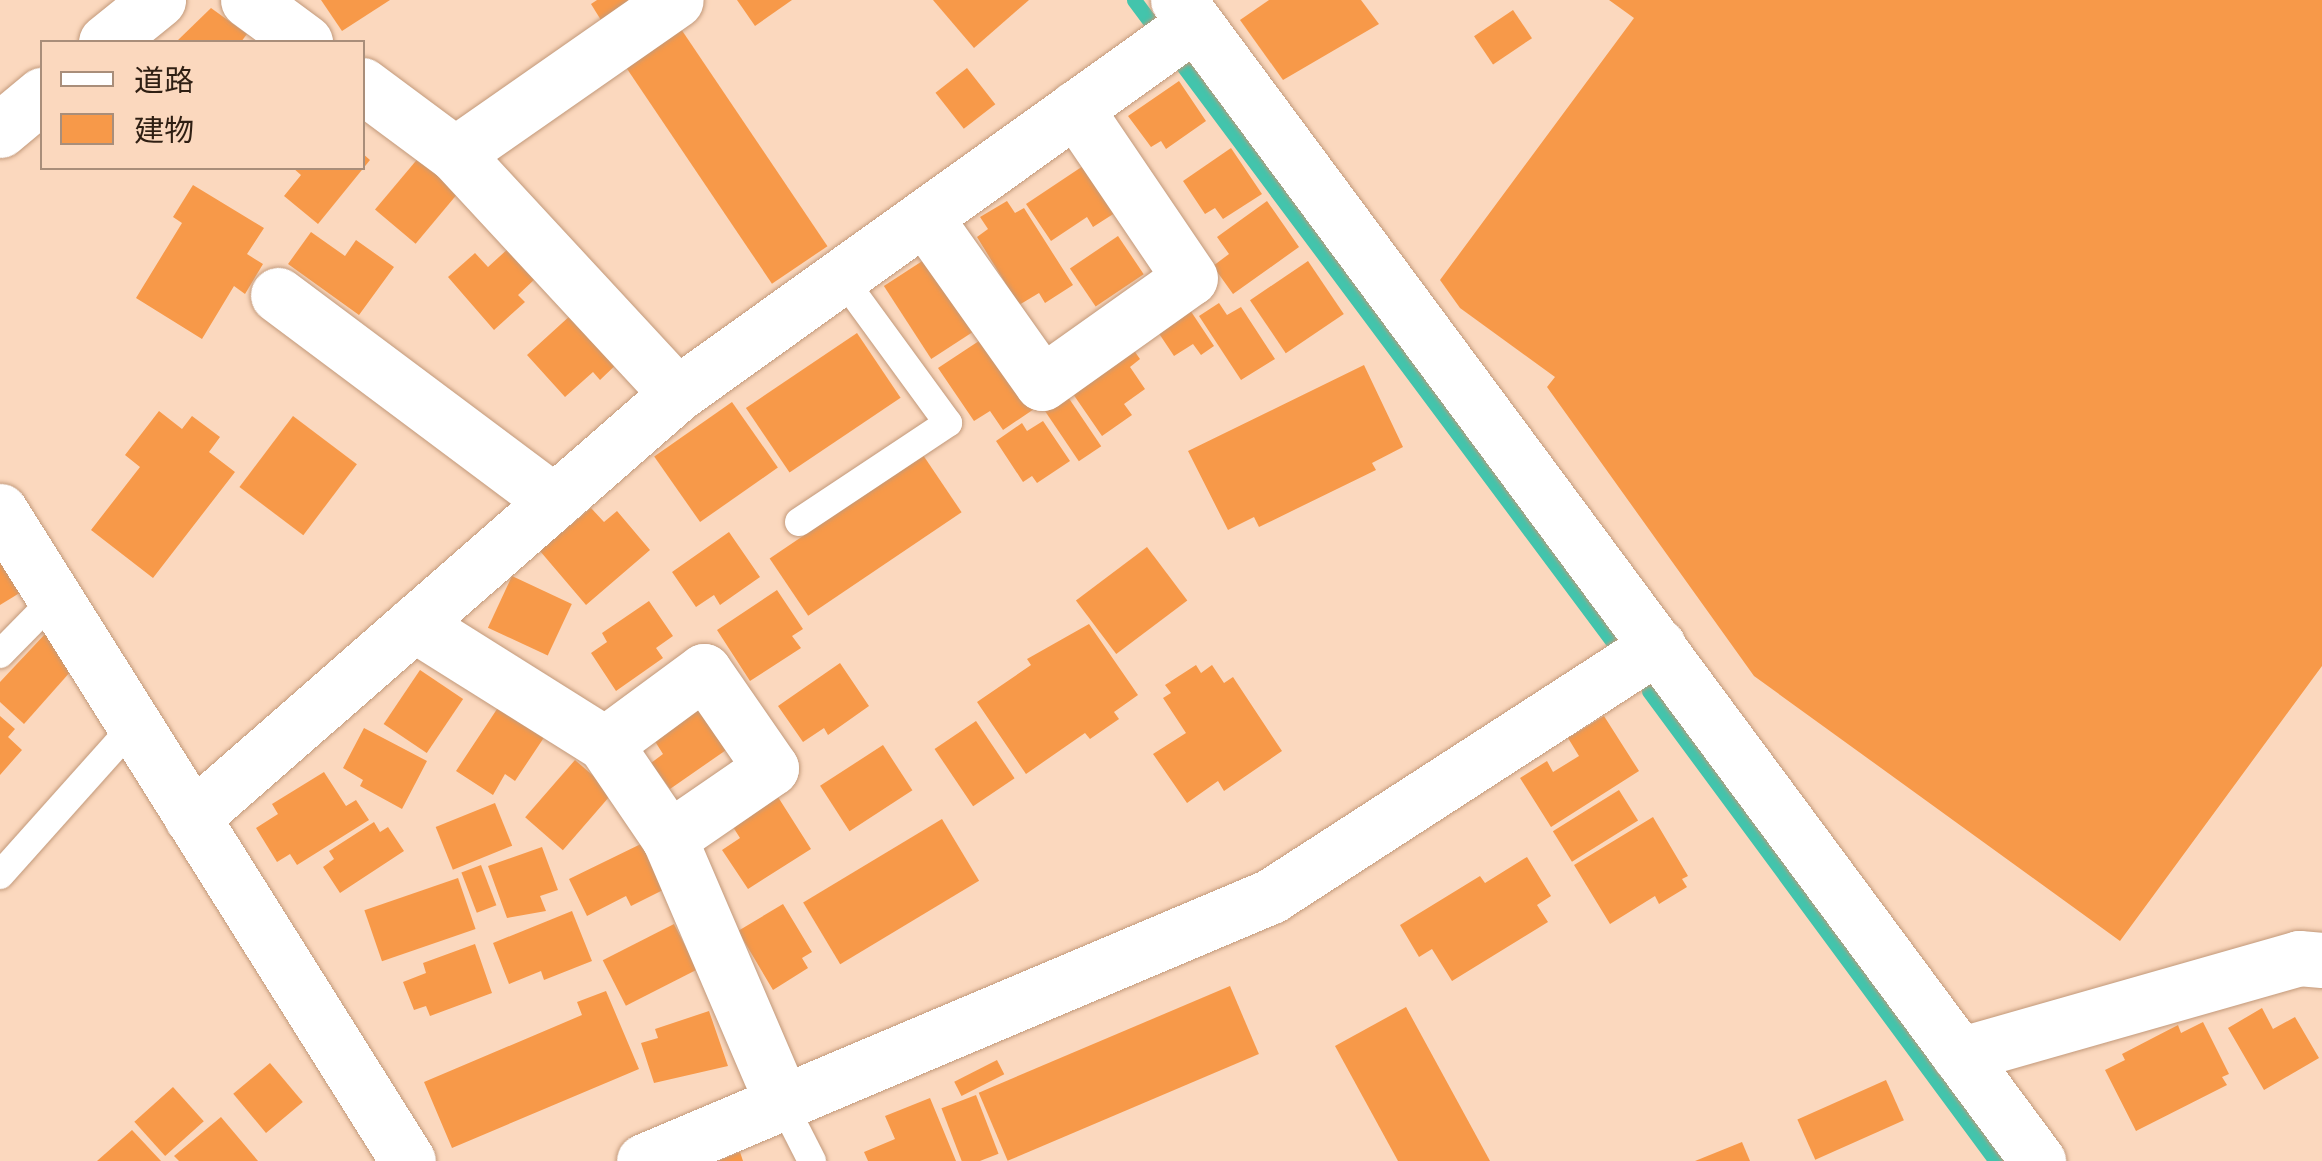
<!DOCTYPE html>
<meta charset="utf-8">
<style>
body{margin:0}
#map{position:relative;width:2322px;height:1161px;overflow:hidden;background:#fbd8be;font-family:"Nunito Sans","Noto Sans JP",sans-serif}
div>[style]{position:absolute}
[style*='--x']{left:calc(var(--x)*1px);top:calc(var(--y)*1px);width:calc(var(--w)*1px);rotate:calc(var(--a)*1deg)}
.stream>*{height:15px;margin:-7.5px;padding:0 7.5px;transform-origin:7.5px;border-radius:7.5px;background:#43c4ac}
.building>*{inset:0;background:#f79949;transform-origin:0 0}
.roads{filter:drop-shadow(0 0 2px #c2997a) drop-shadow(0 0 2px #c2997a)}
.service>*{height:28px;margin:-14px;padding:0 14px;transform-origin:14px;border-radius:14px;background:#fff}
.minor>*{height:55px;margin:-27.5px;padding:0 27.5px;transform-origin:27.5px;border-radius:27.5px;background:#fff}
span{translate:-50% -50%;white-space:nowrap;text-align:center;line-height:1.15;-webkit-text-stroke:8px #fbd8be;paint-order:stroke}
.legend{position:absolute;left:40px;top:40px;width:325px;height:130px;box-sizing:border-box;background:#fbd8be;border:2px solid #a98e7a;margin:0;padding:12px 18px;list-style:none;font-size:30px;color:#2f1f13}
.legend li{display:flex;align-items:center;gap:20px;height:50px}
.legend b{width:50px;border:2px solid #a98e7a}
</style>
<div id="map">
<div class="stream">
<i style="--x:1134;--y:0;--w:806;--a:53.27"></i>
<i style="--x:1649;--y:691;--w:584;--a:53.56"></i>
</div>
<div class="building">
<i style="clip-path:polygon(321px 0,390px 0,342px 31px)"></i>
<i style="clip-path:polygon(597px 0,629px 0,604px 25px,591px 4px)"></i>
<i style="clip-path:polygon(737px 0,792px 0,755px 26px)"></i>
<i style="clip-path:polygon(933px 0,1029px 0,974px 48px)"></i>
<i style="clip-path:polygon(1269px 0,1361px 0,1379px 24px,1283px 80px,1240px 20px)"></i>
<i style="clip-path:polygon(1609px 0,2322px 0,2322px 666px,2120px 941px,1754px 676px,1547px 387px,1555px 377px,1460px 308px,1440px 280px,1634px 18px)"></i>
<i style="clip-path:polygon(211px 8px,247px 34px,241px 42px,176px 42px)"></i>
<i style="left:1513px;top:10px;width:34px;height:47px;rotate:56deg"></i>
<i style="left:681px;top:29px;width:262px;height:67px;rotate:56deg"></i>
<i style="left:967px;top:68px;width:46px;height:40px;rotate:52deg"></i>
<i style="clip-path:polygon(1179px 81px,1206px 121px,1166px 149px,1161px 141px,1151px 147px,1128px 116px)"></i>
<i style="clip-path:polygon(1231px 148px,1262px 194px,1223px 219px,1215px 208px,1205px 214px,1183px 181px)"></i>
<i style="clip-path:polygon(362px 153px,370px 160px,318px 224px,284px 196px,301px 175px,293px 168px,362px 168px)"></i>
<i style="left:420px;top:156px;width:53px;height:70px;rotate:40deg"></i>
<i style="clip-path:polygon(1089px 162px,1121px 209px,1093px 227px,1087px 217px,1051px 241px,1026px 204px)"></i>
<i style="clip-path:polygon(193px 185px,264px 228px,247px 254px,263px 264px,245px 294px,234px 286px,202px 339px,136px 298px,182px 223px,173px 217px)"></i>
<i style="clip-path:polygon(1007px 201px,1015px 213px,1024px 208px,1073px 285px,1045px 303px,1039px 293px,1019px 305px,977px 237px,988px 229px,980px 217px)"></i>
<i style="clip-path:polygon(1267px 201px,1299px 247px,1233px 294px,1213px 266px,1229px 254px,1217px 237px)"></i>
<i style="clip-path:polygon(311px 232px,345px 256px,356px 240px,394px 267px,359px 315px,288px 264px)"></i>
<i style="left:1118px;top:236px;width:46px;height:58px;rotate:56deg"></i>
<i style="clip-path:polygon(510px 247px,537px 277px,518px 295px,525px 302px,494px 330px,448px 277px,475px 253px,488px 267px)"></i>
<i style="left:930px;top:256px;width:87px;height:55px;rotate:57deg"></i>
<i style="left:1308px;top:261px;width:64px;height:70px;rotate:56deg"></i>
<i style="clip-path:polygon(1219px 303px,1227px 315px,1241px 307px,1275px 359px,1241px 380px,1199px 316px)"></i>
<i style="clip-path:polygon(1186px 304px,1214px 346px,1201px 355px,1193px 344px,1174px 356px,1154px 326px)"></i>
<i style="clip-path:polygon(572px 314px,624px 357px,600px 380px,593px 372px,565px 397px,527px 355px)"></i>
<i style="left:857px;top:333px;width:78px;height:134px;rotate:56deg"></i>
<i style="clip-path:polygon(988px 335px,1037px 407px,1003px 430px,990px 411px,974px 421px,938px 368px)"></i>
<i style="clip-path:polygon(1128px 342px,1140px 359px,1130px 367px,1145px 389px,1124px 404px,1132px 415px,1102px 436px,1071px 391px)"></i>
<i style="clip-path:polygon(1364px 365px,1403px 447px,1372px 463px,1376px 470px,1259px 527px,1254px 517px,1228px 530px,1188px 451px)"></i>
<i style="left:1066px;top:394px;width:63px;height:27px;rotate:56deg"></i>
<i style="left:732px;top:402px;width:80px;height:95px;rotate:55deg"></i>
<i style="clip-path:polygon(159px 411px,182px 429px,192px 416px,220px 437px,209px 452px,235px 472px,153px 578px,91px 530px,140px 467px,125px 455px)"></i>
<i style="left:293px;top:416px;width:80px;height:89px;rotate:37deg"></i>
<i style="clip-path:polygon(1043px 421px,1070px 461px,1037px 483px,1032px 476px,1023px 482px,996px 441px,1022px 423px,1027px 431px)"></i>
<i style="left:923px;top:455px;width:69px;height:185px;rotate:56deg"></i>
<i style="clip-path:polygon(591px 508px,604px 522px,617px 511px,650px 550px,586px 605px,540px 551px)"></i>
<i style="clip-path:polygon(729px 532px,760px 577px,720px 605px,714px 595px,696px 607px,672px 572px)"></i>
<i style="clip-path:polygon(0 544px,31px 586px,0 605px)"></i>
<i style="left:1147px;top:547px;width:67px;height:89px;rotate:53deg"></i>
<i style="left:512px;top:576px;width:66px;height:57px;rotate:25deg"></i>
<i style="clip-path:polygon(777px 590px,803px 629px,792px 636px,801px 648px,750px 681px,717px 630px)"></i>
<i style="clip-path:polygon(649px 601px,673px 636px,656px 648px,663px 658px,616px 691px,591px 653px,607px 642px,602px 633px)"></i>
<i style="clip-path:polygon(1089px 624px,1138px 695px,1114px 712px,1119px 719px,1090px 739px,1085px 733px,1026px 774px,977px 702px,1031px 665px,1027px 659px)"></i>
<i style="clip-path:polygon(46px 633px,79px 662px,24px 724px,0 702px,0 682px)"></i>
<i style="clip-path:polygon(840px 663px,869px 706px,828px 735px,824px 728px,803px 742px,778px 706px)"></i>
<i style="clip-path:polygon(1196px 665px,1201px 673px,1212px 665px,1224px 683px,1233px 677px,1282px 751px,1224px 791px,1218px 781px,1187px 803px,1153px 754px,1186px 733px,1163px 698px,1171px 693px,1165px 685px)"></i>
<i style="left:420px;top:670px;width:52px;height:65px;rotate:34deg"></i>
<i style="clip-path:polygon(698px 702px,729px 748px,670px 789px,651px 763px,663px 754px,651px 735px)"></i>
<i style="clip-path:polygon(501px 703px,547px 733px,515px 781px,505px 774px,493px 795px,456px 771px)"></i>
<i style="clip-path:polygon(0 716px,15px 729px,8px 737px,22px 750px,0 775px)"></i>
<i style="clip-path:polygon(1604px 716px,1639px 771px,1551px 827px,1520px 778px,1547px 761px,1553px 772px,1579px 756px,1568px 738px)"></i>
<i style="left:976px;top:721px;width:69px;height:50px;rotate:56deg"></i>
<i style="clip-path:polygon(364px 728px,427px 761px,402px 809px,360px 786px,363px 780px,343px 768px)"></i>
<i style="left:883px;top:745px;width:54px;height:75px;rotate:57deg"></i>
<i style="left:575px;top:760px;width:50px;height:76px;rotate:41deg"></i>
<i style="clip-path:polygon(324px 772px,346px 806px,356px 800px,369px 820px,297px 865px,290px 854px,277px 862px,256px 828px,278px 814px,272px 804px)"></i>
<i style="left:1619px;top:790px;width:36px;height:78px;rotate:58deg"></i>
<i style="clip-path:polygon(778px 797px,811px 849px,748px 889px,722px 850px,740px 838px,733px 827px)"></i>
<i style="left:495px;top:803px;width:46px;height:64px;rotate:68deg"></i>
<i style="clip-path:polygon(1653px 817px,1688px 876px,1682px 879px,1687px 887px,1659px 904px,1655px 896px,1610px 924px,1574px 865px)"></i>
<i style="left:942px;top:819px;width:72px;height:162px;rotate:59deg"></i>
<i style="clip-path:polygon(374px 822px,380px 832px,388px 827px,404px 851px,340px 893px,323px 867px,334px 859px,329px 851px)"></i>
<i style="clip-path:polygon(647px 841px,669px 887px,631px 906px,626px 896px,587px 916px,569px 879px)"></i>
<i style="clip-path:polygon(542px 847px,558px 890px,540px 896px,546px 911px,507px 918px,488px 866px)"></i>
<i style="clip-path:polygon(1527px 857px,1551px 896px,1537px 905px,1548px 922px,1452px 981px,1432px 949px,1419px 957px,1400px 925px,1480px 876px,1485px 883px)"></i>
<i style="left:481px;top:865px;width:43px;height:21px;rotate:69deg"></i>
<i style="left:458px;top:878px;width:54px;height:99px;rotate:71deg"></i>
<i style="clip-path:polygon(783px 904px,812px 952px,802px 958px,808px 968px,773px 990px,738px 931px)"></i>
<i style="clip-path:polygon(572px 911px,592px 961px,544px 980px,541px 971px,509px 984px,493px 943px)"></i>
<i style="left:674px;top:924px;width:51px;height:80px;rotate:63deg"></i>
<i style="clip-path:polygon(475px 944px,492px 993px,430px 1016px,426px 1006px,414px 1010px,403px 982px,426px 973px,423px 963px)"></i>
<i style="left:1230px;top:986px;width:74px;height:273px;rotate:67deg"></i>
<i style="clip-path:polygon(606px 991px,639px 1069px,452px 1148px,424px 1082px,582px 1015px,577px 1002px)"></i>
<i style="clip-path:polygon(1406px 1007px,1490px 1161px,1398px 1161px,1335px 1046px)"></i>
<i style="clip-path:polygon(2262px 1008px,2273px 1029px,2295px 1017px,2319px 1058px,2264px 1090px,2228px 1028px)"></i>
<i style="clip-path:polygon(709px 1011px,728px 1066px,654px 1083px,641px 1043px,658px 1038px,655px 1029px)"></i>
<i style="clip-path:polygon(2203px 1022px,2229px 1074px,2222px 1077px,2227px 1085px,2136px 1131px,2105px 1070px,2125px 1060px,2122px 1054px,2178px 1025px,2181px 1033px)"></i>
<i style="left:997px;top:1060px;width:16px;height:48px;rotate:63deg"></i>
<i style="left:270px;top:1063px;width:51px;height:48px;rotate:50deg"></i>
<i style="left:1886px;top:1080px;width:44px;height:97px;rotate:66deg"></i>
<i style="left:173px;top:1087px;width:46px;height:52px;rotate:48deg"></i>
<i style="left:976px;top:1095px;width:63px;height:37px;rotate:69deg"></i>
<i style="clip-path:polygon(930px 1098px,956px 1161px,868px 1161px,864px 1152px,895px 1139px,885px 1116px)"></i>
<i style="clip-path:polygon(221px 1117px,258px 1161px,179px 1161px,174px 1156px)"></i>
<i style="clip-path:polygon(132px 1130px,161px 1161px,97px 1161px)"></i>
<i style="clip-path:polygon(1742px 1142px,1750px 1161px,1695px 1161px)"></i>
<i style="clip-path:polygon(740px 1152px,743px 1161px,718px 1161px)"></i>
</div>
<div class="roads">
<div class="service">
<i style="--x:799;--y:522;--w:179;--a:-33.6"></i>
<i style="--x:948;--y:423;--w:182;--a:-126.1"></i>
<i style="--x:0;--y:654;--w:78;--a:-45.5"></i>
<i style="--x:0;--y:875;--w:201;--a:-48.2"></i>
<i style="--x:782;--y:1102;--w:66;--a:63"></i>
</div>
<div class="minor">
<i style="--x:248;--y:0;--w:71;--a:36.4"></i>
<i style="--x:1178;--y:0;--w:1445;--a:53.47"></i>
<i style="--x:106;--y:42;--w:67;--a:-38.9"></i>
<i style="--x:362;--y:85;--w:116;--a:36.6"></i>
<i style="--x:455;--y:154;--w:327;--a:47.2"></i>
<i style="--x:0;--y:130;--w:55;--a:-39.8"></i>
<i style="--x:455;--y:154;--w:269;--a:-34.9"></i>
<i style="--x:925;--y:218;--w:202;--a:54.7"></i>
<i style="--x:1042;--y:383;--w:181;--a:-35.4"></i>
<i style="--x:1190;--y:278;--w:205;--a:-124.1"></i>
<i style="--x:278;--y:295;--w:341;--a:36.8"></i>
<i style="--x:0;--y:511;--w:767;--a:57.88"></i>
<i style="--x:414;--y:624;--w:226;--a:32.1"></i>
<i style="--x:605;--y:744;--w:114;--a:55.8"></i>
<i style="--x:669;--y:838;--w:287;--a:66.8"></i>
<i style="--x:605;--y:744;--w:123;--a:-36.4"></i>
<i style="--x:704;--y:671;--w:118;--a:55.4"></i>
<i style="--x:771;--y:768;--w:124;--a:145.5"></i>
<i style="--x:192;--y:818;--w:644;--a:-41.16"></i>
<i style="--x:677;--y:394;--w:637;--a:-35.61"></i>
<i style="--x:1959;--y:1055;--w:354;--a:-15.9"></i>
<i style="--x:2299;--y:958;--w:23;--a:5"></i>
<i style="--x:644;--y:1161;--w:681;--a:-22.91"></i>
<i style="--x:1271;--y:896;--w:461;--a:-32.9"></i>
</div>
</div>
<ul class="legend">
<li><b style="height:12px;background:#fff"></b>道路</li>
<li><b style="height:28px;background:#f79949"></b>建物</li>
</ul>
</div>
